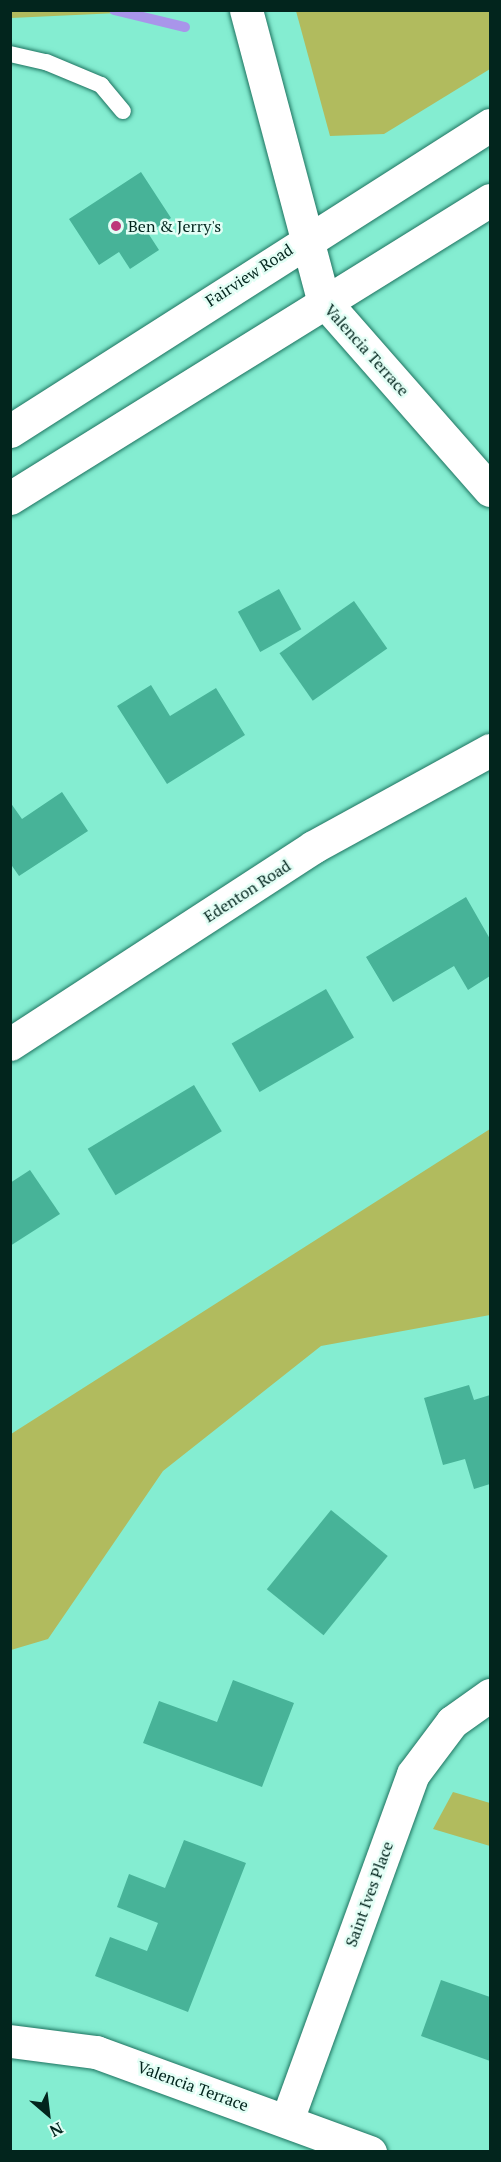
<!DOCTYPE html>
<style>
body{margin:0}
#map{position:relative;width:501px;height:2162px;overflow:hidden;background:#84edd1;font-family:"PT Serif",serif}
div>[style]{position:absolute}
[style*='--x']{left:calc(var(--x)*1px);top:calc(var(--y)*1px);width:calc(var(--w)*1px);rotate:calc(var(--a)*1deg)}
.green>*{inset:0;background:#b1bb5e}
.stream>*{height:10px;margin:-5px;padding:0 5px;transform-origin:5px;border-radius:5px;background:#a995ea}
.building>*{inset:0;background:#47b398;transform-origin:0 0}
.roads{filter:drop-shadow(0 0 2px #1e7360) drop-shadow(0 0 2px #1e7360)}
.service>*{height:16px;margin:-8px;padding:0 8px;transform-origin:8px;border-radius:8px;background:#fff}
.minor>*{height:33px;margin:-16.5px;padding:0 16.5px;transform-origin:16.5px;border-radius:16.5px;background:#fff}
.secondary>*{height:33px;margin:-16.5px;padding:0 16.5px;transform-origin:16.5px;border-radius:16.5px;background:#fff}
.dots>*{width:16px;height:16px;translate:-50% -50%;box-sizing:border-box;border:3px solid #e2fef5;border-radius:50%}
span{translate:-50% -50%;white-space:nowrap;text-align:center;line-height:1.15;-webkit-text-stroke:5px #e2fef5;paint-order:stroke}
.poi-label{font-size:16px;color:#02251d}
.left{translate:0 -50%;text-align:left}
.street-label{font-size:16px;color:#02251d}
.frame{position:absolute;inset:0;border:12px solid #02251d;pointer-events:none}
.north{position:absolute;left:18px;top:2084px;width:60px;height:60px;-webkit-text-stroke:4px #e2fef5;paint-order:stroke;rotate:152deg;font-size:16px;font-weight:700;line-height:24px;text-align:center;color:#02251d}
.north::after{content:'';display:block;margin:auto;width:21px;height:27px;background:#02251d;clip-path:polygon(50% 0,100% 100%,50% 72%,0 100%)}
</style>
<div id="map">
<div class="green">
<i style="clip-path:polygon(11px 10px,161px 10px,161px 11px,11px 18px)"></i>
<i style="clip-path:polygon(296px 11px,490px 11px,490px 69px,384px 134px,330px 136px)"></i>
<i style="clip-path:polygon(490px 1129px,490px 1315px,321px 1346px,163px 1471px,48px 1639px,11px 1650px,11px 1434px)"></i>
<i style="clip-path:polygon(453px 1792px,490px 1803px,490px 1846px,433px 1829px)"></i>
</div>
<div class="stream">
<i style="--x:114;--y:10;--w:73;--a:13.5"></i>
</div>
<div class="building">
<i style="clip-path:polygon(141px 172px,171px 218px,148px 233px,159px 250px,130px 269px,119px 252px,99px 265px,69px 219px)"></i>
<i style="left:279px;top:589px;width:46px;height:47px;rotate:61deg"></i>
<i style="left:354px;top:601px;width:58px;height:91px;rotate:55deg"></i>
<i style="clip-path:polygon(151px 685px,170px 716px,216px 688px,245px 735px,167px 784px,117px 706px)"></i>
<i style="clip-path:polygon(62px 792px,88px 831px,19px 876px,10px 863px,10px 802px,22px 819px)"></i>
<i style="clip-path:polygon(466px 897px,490px 939px,490px 976px,468px 990px,454px 966px,393px 1002px,366px 957px)"></i>
<i style="left:326px;top:989px;width:56px;height:109px;rotate:60deg"></i>
<i style="left:194px;top:1085px;width:54px;height:124px;rotate:59deg"></i>
<i style="clip-path:polygon(30px 1170px,60px 1214px,10px 1246px,10px 1183px)"></i>
<i style="clip-path:polygon(469px 1385px,474px 1400px,490px 1395px,490px 1484px,474px 1489px,465px 1459px,443px 1465px,424px 1398px)"></i>
<i style="left:331px;top:1510px;width:73px;height:102px;rotate:39deg"></i>
<i style="clip-path:polygon(233px 1680px,294px 1703px,262px 1787px,143px 1743px,159px 1701px,217px 1722px)"></i>
<i style="clip-path:polygon(184px 1840px,246px 1863px,188px 2012px,95px 1976px,110px 1937px,147px 1951px,158px 1923px,117px 1907px,129px 1874px,165px 1888px)"></i>
<i style="clip-path:polygon(441px 1980px,490px 1997px,490px 2061px,421px 2036px)"></i>
</div>
<div class="roads">
<div class="service">
<i style="--x:10;--y:54;--w:37;--a:13"></i>
<i style="--x:46;--y:62;--w:60;--a:22.7"></i>
<i style="--x:101;--y:85;--w:34;--a:50"></i>
</div>
<div class="minor">
<i style="--x:246;--y:10;--w:300;--a:75.1"></i>
<i style="--x:323;--y:300;--w:253;--a:48.7"></i>
<i style="--x:10;--y:1044;--w:361;--a:-33"></i>
<i style="--x:313;--y:847;--w:202;--a:-28.7"></i>
<i style="--x:10;--y:2041;--w:87;--a:7.3"></i>
<i style="--x:96;--y:2052;--w:292;--a:20.1"></i>
<i style="--x:287;--y:2120;--w:368;--a:-70"></i>
<i style="--x:413;--y:1774;--w:65;--a:-53.1"></i>
<i style="--x:452;--y:1722;--w:47;--a:-35.4"></i>
</div>
<div class="secondary">
<i style="--x:10;--y:431;--w:569;--a:-32.52"></i>
<i style="--x:10;--y:498;--w:565;--a:-31.83"></i>
</div>
</div>
<div class="dots">
<i style="left:116px;top:226px;background:#bd377a"></i>
</div>
<div class="poi-label">
<span class="left" style="left:128px;top:226px">Ben &amp; Jerry's</span>
</div>
<div class="street-label">
<span style="left:249px;top:275px;rotate:-33deg">Fairview Road</span>
<span style="left:367px;top:350px;rotate:48deg">Valencia Terrace</span>
<span style="left:247px;top:891px;rotate:-33deg">Edenton Road</span>
<span style="left:369px;top:1894px;rotate:-70deg">Saint Ives Place</span>
<span style="left:193px;top:2086px;rotate:20deg">Valencia Terrace</span>
</div>
<div class="frame"></div>
<div class="north">N</div>
</div>
